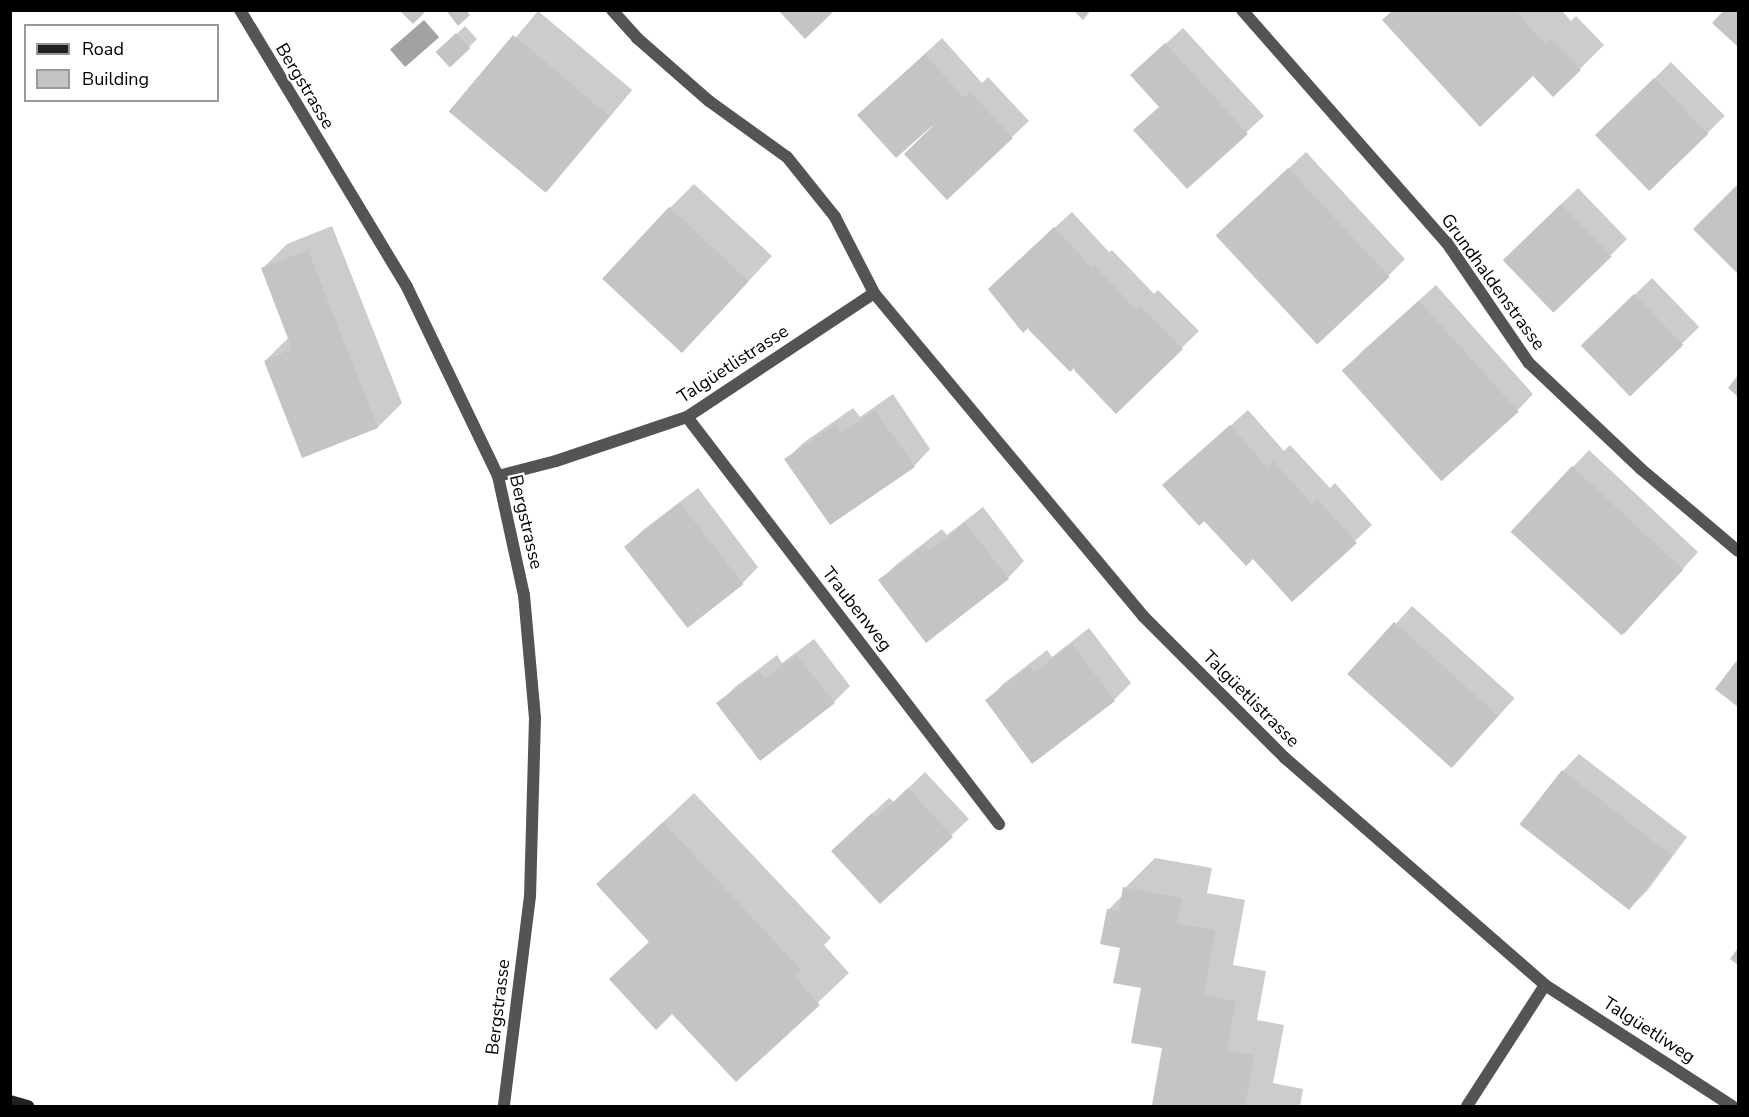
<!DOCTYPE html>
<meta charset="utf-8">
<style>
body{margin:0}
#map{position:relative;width:1749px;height:1117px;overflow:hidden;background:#fff;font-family:"Nunito Sans",sans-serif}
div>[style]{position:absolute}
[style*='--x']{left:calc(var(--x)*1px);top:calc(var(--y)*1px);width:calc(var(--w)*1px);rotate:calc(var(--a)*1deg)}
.water>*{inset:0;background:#a2a2a2;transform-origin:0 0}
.shadow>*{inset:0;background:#0003;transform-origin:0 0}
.building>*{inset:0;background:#c4c4c4;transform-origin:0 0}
.minor>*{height:12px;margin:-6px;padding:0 6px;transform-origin:6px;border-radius:6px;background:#545454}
.secondary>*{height:12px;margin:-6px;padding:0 6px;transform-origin:6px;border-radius:6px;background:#212121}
span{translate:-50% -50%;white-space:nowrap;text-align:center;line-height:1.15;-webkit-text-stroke:4.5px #fff;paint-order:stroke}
.street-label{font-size:18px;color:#000}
.frame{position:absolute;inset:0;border:12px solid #000;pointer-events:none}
.legend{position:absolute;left:24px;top:24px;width:195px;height:78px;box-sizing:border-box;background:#fff;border:2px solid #999;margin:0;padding:8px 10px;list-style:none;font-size:18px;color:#000}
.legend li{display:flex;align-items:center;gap:12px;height:30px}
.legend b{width:30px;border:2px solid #999}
</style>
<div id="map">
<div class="water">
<i style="left:424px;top:20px;width:23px;height:45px;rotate:49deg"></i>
</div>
<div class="shadow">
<i style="clip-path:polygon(1394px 10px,1561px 10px,1571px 21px,1576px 16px,1604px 45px,1580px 69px,1533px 74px)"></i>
<i style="left:538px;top:11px;width:123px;height:133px;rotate:40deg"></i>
<i style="clip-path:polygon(465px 26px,477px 39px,469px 47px,446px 44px)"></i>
<i style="clip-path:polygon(1183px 28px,1264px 116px,1187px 187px,1160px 106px,1149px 59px)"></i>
<i style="clip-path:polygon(942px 38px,982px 83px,988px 77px,1029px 121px,1012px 137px,859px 115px)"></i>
<i style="left:1671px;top:62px;width:76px;height:104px;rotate:45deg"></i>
<i style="clip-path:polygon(1306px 152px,1405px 259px,1388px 276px,1235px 219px)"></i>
<i style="clip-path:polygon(694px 184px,772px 256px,707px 326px,670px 208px)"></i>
<i style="clip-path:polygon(1738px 186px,1738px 272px,1695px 229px)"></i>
<i style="clip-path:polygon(1578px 188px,1627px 239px,1611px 255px,1521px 243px)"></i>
<i style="clip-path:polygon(1072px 212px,1109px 252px,1112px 250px,1154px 294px,1158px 290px,1199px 331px,1116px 412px,1073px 367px,1070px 370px,1028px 326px,1006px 272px)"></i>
<i style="clip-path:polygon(332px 226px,402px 403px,378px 427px,265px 361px,289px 337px,262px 269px,287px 244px)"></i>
<i style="left:1652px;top:278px;width:68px;height:97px;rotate:46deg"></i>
<i style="clip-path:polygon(1436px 285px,1533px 394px,1517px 411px,1359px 354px)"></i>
<i style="clip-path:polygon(893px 394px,930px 449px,914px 466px,786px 460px,803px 443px,853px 408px,860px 417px)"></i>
<i style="clip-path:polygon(1248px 410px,1284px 451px,1290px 445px,1330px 488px,1335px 483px,1372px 525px,1292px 600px,1253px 557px,1164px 485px)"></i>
<i style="clip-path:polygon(1589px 450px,1698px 552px,1624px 634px,1573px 467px)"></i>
<i style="clip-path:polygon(698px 488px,758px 567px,742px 584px,626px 546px,643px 530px)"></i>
<i style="clip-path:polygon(983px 507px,1024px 561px,1008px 578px,880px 580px,897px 564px,942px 529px,947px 535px)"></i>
<i style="left:1412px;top:606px;width:138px;height:93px;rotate:42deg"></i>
<i style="clip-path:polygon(1089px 628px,1131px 683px,1114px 700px,1033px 761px,987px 701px,1003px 684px,1047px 650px,1052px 657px)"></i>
<i style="clip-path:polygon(814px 639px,850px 686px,834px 702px,718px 704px,735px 687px,777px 655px,782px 663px)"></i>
<i style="clip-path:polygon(1738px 661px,1738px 705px,1717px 688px)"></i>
<i style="clip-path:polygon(1579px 754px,1687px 837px,1647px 891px,1630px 908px,1563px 771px)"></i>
<i style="clip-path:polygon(925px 772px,969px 819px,880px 902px,850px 834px,889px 798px,894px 802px)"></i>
<i style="clip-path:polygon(694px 793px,831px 938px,824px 945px,849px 973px,736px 1080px,672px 1012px,611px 979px,650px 941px,598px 884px)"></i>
<i style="clip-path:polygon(1155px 858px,1212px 868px,1207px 893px,1245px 900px,1233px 965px,1266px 971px,1257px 1020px,1284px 1025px,1273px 1083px,1303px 1089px,1300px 1106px,1170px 1106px,1153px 1103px,1163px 1047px,1143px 987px,1122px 947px,1108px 910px,1124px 894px,1125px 888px)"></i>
</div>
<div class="building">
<i style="clip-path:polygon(399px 10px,427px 10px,413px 24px)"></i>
<i style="clip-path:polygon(446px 10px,466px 10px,470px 15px,458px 26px)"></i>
<i style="clip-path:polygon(778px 10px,835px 10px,805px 39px)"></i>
<i style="clip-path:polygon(1073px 10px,1091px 10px,1083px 20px)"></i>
<i style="clip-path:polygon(1393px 10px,1515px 10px,1545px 44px,1550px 39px,1581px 70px,1553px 97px,1533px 76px,1480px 127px,1382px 20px)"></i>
<i style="clip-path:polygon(1724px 10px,1738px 10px,1738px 47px,1712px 23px)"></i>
<i style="left:456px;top:33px;width:21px;height:28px;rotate:47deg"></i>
<i style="left:513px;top:35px;width:126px;height:100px;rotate:40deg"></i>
<i style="clip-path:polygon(1165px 43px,1248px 134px,1187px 189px,1133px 130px,1159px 107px,1130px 75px)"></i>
<i style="clip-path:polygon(925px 54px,964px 98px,970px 92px,1013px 138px,947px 200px,904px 154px,941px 118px,896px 158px,857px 115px)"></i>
<i style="left:1654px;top:78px;width:78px;height:82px;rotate:46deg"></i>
<i style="left:1288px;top:168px;width:149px;height:99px;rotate:47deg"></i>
<i style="clip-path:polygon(1738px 184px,1738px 274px,1693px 229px)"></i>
<i style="left:1561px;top:204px;width:73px;height:81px;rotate:46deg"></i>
<i style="left:669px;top:207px;width:109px;height:98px;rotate:43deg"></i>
<i style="clip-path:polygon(1054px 227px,1092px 268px,1095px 266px,1136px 310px,1140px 305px,1183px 349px,1116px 414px,1074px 370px,1090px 352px,1070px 372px,1028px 329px,1043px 314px,1023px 333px,988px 289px)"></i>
<i style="clip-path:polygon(308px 250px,378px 428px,302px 458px,264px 361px,292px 349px,261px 268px)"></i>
<i style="left:1634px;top:294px;width:71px;height:74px;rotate:46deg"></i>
<i style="left:1419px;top:301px;width:149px;height:104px;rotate:48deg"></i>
<i style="clip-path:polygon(1738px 375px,1738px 397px,1728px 388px)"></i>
<i style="clip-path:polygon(875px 410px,915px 467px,830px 525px,784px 459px,836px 424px,842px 433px)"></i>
<i style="clip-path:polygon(1230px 425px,1267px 467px,1273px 461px,1312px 504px,1317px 499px,1357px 543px,1292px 602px,1253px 559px,1246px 566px,1204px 521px,1199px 526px,1162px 485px)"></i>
<i style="left:1572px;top:466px;width:152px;height:90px;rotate:43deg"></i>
<i style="left:680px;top:503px;width:103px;height:71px;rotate:52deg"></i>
<i style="clip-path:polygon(965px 523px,1009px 579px,926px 643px,878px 580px,925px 545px,929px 551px)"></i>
<i style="left:1394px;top:622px;width:140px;height:70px;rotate:42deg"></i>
<i style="clip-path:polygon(1072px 644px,1115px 701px,1032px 764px,985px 700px,1030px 666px,1034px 672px)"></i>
<i style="clip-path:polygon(796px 655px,835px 703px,760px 761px,716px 703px,759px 671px,765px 678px)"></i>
<i style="clip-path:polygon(1738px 659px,1738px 707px,1715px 689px)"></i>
<i style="left:1562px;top:770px;width:139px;height:69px;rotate:38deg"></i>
<i style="clip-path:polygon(908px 788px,953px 837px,880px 904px,831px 851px,872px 813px,876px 818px)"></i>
<i style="clip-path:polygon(663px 822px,801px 970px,794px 976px,820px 1005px,736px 1082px,672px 1014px,656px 1030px,609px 979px,649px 942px,596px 884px)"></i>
<i style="clip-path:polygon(1123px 887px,1182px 898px,1177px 923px,1215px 930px,1204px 995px,1236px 1001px,1227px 1050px,1254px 1055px,1245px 1106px,1152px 1105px,1162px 1048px,1131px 1043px,1141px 988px,1113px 983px,1120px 948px,1100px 944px,1107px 909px,1119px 911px)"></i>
<i style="clip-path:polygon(1738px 948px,1738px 965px,1730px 959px)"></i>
</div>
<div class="minor">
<i style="--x:240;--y:10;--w:323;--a:58.9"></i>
<i style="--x:407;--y:287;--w:210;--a:64.3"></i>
<i style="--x:498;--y:476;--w:122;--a:77.7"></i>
<i style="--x:524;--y:595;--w:123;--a:84.9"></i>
<i style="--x:535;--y:718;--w:178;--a:91.6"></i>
<i style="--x:530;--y:896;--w:212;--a:97.1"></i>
<i style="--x:612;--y:10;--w:38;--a:48"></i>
<i style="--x:637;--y:38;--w:96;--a:41.2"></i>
<i style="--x:709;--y:101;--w:96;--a:35.7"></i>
<i style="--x:787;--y:157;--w:77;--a:51.3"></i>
<i style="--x:835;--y:217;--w:85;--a:62.8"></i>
<i style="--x:874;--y:293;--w:420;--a:50.2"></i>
<i style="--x:1143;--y:616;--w:201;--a:45"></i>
<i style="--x:1285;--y:758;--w:345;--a:41.1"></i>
<i style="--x:1545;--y:985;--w:223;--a:32.9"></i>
<i style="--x:1242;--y:10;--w:310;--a:48.7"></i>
<i style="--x:1447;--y:243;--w:145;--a:55.7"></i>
<i style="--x:1529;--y:363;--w:154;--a:43.4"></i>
<i style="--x:1641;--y:469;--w:127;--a:40.2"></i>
<i style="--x:687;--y:417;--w:513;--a:52.53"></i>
<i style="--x:498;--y:476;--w:60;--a:-14.5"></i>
<i style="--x:556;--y:461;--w:138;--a:-18.6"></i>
<i style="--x:687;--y:417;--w:224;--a:-33.5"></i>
<i style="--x:1467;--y:1106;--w:144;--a:-57.2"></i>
</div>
<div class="secondary">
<i style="--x:10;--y:1101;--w:19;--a:16"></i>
</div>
<div class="street-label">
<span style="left:305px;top:86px;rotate:59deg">Bergstrasse</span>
<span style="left:1493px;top:282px;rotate:54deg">Grundhaldenstrasse</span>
<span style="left:733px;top:364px;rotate:-33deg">Talgüetlistrasse</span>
<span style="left:526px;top:522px;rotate:77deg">Bergstrasse</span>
<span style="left:857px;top:609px;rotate:52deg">Traubenweg</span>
<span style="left:1251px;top:699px;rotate:45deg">Talgüetlistrasse</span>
<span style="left:498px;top:1007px;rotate:-83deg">Bergstrasse</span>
<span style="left:1649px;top:1030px;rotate:33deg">Talgüetliweg</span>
</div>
<div class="frame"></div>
<ul class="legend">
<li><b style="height:8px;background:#212121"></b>Road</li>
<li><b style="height:16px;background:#c4c4c4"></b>Building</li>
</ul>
</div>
